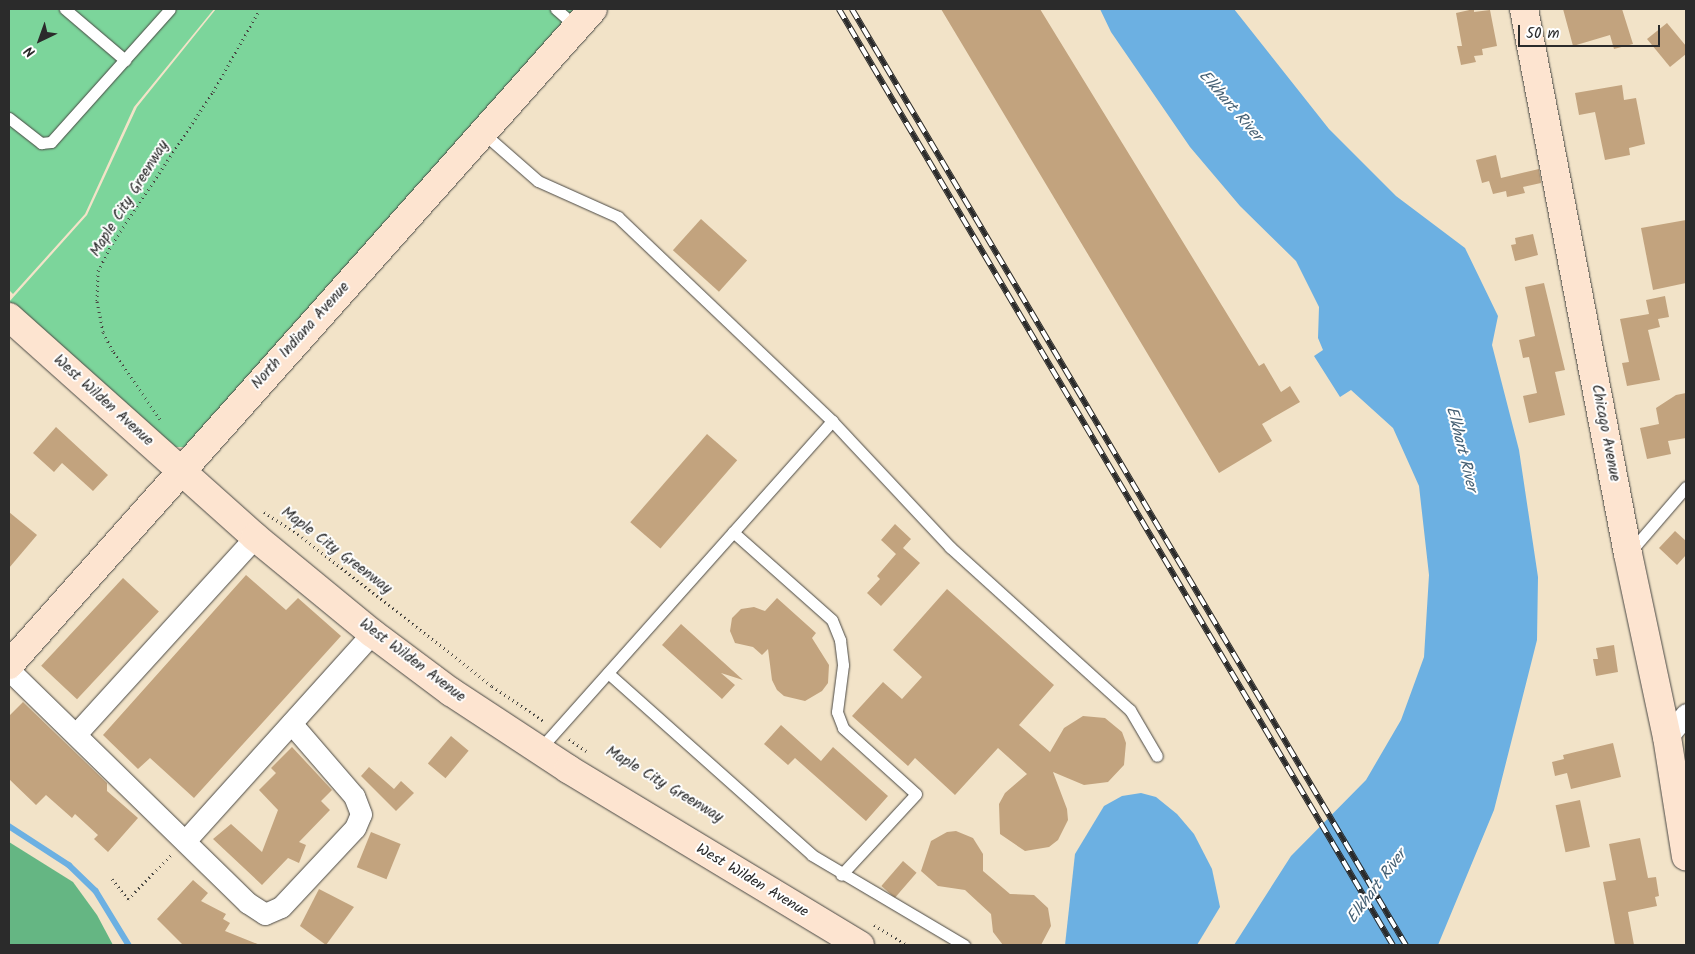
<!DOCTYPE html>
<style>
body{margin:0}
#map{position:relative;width:1695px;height:954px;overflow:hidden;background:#f2e3c8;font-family:Kalam,sans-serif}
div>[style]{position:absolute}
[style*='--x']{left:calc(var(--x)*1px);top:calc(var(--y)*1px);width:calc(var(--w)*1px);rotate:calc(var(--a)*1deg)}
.built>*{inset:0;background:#e2d6b7}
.green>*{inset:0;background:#7cd59b}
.forest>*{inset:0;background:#65b683}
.water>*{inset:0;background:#6cb0e2}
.stream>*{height:5.5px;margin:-2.75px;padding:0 2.75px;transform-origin:2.75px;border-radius:2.75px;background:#6cb0e2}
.building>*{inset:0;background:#c2a37e;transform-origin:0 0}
.path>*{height:3px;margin-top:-1.5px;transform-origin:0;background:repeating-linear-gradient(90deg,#494743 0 1px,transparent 0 5px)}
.roads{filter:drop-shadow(0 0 1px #494743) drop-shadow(0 0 1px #494743)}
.lane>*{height:11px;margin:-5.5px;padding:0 5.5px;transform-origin:5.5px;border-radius:5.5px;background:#fff}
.street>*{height:21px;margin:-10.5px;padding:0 10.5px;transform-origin:10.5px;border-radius:10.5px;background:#fff}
.secondary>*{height:28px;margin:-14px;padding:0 14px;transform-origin:14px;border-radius:14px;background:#fde4d0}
.rail>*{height:5.5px;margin-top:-2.75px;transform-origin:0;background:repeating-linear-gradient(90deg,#fff 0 11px,#2b2b2b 0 22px);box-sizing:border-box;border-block:1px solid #2b2b2b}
span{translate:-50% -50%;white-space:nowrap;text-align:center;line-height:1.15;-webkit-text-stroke:4px #fff;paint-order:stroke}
.street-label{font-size:15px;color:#2b2b2b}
.water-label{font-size:16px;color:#456074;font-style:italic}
.frame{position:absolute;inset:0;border:10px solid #2b2b2b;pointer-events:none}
.north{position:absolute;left:15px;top:15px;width:50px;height:50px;-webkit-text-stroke:4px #fff;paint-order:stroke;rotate:222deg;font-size:14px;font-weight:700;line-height:20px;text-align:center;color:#2b2b2b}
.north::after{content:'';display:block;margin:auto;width:18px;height:22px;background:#2b2b2b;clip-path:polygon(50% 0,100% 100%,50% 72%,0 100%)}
.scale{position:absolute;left:1518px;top:25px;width:142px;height:22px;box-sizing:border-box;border:2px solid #2b2b2b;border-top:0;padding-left:6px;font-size:15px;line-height:18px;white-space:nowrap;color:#2b2b2b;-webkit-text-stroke:4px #fff;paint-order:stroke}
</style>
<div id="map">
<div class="built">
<i style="clip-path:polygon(1686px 726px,1686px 772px,1681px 740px)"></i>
</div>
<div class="green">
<i style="clip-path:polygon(9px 9px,214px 9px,134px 107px,85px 214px,13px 294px,9px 290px)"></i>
<i style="clip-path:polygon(216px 9px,574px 9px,197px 440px,190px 447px,173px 447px,9px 302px,87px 215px,137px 107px)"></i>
</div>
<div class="forest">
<i style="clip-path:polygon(9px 842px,73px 882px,97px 915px,113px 945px,9px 945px)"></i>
</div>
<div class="water">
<i style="clip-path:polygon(1100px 9px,1234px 9px,1329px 129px,1396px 196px,1465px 248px,1498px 316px,1492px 345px,1519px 450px,1538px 577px,1537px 640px,1494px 810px,1438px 945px,1234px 945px,1291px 856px,1366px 780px,1401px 720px,1424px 657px,1429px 575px,1419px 486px,1393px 428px,1351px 390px,1340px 397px,1314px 356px,1323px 350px,1318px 338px,1319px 307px,1296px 261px,1240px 206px,1190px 147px,1111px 32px)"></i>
<i style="clip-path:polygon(1141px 793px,1156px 797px,1177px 814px,1194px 834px,1212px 869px,1220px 907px,1197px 945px,1065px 945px,1075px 854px,1104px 806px,1122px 796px)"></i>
</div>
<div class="stream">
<i style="--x:9;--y:826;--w:72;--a:33"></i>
<i style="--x:69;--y:865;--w:37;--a:44"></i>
<i style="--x:96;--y:891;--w:63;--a:58.6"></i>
</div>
<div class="building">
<i style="clip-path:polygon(941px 9px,1040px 9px,1259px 366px,1264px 363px,1281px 392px,1290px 386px,1300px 402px,1262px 424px,1272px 441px,1219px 473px)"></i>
<i style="clip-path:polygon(1474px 9px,1474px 12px,1490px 10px,1497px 46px,1482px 49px,1483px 55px,1474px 56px,1476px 62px,1461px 65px,1457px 46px,1462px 46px,1456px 13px)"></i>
<i style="clip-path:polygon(1563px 9px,1622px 9px,1633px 44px,1614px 49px,1610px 35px,1573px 46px)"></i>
<i style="clip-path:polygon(1667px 23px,1686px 46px,1686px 54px,1670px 67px,1647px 39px)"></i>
<i style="clip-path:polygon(1622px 85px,1624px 100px,1636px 98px,1645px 144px,1629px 148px,1630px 155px,1605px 160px,1595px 112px,1579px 115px,1575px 93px)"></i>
<i style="clip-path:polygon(1496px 155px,1501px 178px,1539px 169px,1541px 183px,1523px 187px,1525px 193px,1507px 197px,1506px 191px,1493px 194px,1489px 181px,1482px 183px,1476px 160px)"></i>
<i style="left:701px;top:219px;width:62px;height:42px;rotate:42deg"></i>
<i style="clip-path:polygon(1686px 220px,1686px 283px,1653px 290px,1641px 228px)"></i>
<i style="clip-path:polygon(1533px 234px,1538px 255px,1515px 261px,1511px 245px,1516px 244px,1515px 238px)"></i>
<i style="clip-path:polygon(1544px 283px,1565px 370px,1555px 372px,1565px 415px,1529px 423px,1523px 396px,1537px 393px,1529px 357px,1523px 358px,1519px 340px,1535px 336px,1525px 287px)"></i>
<i style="clip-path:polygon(1665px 296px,1669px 317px,1658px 319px,1660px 327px,1648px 330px,1660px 380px,1627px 386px,1622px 363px,1629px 362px,1620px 319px,1649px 314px,1646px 300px)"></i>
<i style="clip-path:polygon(1686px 393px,1686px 438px,1668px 441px,1671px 454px,1647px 459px,1640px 428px,1659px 424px,1656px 408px,1676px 395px)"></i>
<i style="clip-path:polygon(56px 427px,108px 475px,93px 491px,62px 463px,54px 472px,33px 453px)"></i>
<i style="left:707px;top:434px;width:40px;height:117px;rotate:41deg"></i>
<i style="clip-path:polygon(9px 512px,37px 535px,9px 568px)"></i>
<i style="clip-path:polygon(895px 524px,911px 539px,903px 548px,920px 563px,881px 606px,867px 593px,880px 579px,877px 576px,896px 554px,881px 540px)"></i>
<i style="clip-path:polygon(1675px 531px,1686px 541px,1686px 555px,1677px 565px,1659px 548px)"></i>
<i style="clip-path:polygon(246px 575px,286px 610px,298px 598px,341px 636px,194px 798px,150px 758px,138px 769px,103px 735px)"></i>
<i style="left:123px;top:578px;width:49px;height:120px;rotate:43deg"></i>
<i style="clip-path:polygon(947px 589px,1054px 685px,1019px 725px,1050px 752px,1064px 728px,1083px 716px,1105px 718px,1122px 732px,1126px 743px,1124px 765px,1108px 782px,1084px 785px,1053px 772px,1067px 809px,1068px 820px,1058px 840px,1049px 847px,1025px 851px,1000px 834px,999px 804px,1005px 793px,1027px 774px,998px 748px,955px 795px,915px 758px,908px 766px,852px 716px,883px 682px,902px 699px,922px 677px,893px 650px)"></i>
<i style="clip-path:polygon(777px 598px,816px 633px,812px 638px,829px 665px,828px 683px,822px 691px,805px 701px,784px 696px,777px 690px,772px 680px,768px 649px,762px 655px,753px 647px,735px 643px,730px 631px,732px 618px,741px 609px,754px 607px,765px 611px)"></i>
<i style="clip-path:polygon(681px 624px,743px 680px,721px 673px,735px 685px,722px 699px,662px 645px)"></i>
<i style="clip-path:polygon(1614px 645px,1618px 672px,1596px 676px,1593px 659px,1598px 659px,1596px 648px)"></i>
<i style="clip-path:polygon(23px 702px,107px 783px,107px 791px,138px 818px,108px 852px,94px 839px,98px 835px,75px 814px,72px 818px,46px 795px,36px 805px,9px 779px,9px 716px)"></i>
<i style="clip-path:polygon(781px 725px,821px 761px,833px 747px,888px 796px,866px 821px,795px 758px,788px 765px,764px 744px)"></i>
<i style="left:451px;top:736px;width:23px;height:36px;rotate:40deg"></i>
<i style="clip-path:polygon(1613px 743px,1621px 777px,1571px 789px,1567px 773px,1555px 776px,1552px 762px,1564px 759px,1563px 755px)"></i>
<i style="clip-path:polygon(292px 747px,332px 790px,321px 801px,330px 810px,299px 842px,306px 845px,299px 863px,288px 858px,262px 885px,213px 839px,231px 824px,262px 852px,278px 810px,259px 790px,276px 773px,271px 768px)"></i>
<i style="clip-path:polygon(369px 767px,394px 789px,401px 781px,414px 793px,396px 811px,361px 776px)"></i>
<i style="left:1580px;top:800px;width:48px;height:25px;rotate:78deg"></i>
<i style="clip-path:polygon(956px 831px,973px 838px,983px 854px,983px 871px,1010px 894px,1034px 895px,1048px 908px,1051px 926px,1041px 945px,1003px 945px,993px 932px,991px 914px,965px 890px,938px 886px,921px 871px,931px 841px,947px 832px)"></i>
<i style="left:371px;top:832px;width:32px;height:38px;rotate:22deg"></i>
<i style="clip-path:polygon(1640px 838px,1648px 878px,1656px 877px,1659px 896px,1655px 897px,1657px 906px,1628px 912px,1634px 945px,1615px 945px,1603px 882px,1616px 880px,1609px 844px)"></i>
<i style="left:903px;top:861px;width:18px;height:33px;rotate:41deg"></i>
<i style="clip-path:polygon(193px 880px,208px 893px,201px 901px,226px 914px,223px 919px,230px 923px,225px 931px,260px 945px,183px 945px,157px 919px)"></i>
<i style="clip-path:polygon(319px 889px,354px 907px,326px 945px,300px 926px)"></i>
</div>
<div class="path">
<i style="--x:160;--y:419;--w:83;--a:-124.7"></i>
<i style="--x:113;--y:351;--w:21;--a:-118"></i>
<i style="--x:103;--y:332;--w:32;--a:-101"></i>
<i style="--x:97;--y:301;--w:30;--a:-88"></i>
<i style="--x:98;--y:271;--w:30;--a:-63"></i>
<i style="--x:112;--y:244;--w:182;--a:-56.4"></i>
<i style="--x:213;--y:92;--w:95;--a:-60.5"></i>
<i style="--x:264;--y:512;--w:45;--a:33.3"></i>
<i style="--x:302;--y:537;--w:241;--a:38.1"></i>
<i style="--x:492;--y:686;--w:64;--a:34.2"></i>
<i style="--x:569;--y:739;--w:21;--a:35"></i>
<i style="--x:112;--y:879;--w:26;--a:51"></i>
<i style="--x:128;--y:899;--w:63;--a:-45.6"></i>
<i style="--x:874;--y:925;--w:39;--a:31"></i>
</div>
<div class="roads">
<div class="lane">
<i style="--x:65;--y:9;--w:79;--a:40.4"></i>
<i style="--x:556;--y:9;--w:28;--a:41"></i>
<i style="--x:9;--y:118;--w:41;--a:38"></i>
<i style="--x:41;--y:143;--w:10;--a:-6"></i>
<i style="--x:51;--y:142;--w:178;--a:-48.2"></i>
<i style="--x:482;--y:132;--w:74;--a:41.2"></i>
<i style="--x:538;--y:181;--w:88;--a:24.2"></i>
<i style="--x:618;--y:217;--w:296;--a:43.6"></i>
<i style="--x:832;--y:421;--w:173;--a:46.9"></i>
<i style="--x:950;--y:547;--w:243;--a:42.2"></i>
<i style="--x:1130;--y:710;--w:53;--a:59.6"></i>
<i style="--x:733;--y:532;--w:132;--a:41.6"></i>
<i style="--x:832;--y:620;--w:22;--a:68"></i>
<i style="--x:840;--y:640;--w:25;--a:83"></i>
<i style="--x:843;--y:665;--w:47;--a:97.3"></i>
<i style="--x:837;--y:712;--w:17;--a:69"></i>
<i style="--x:843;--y:728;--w:98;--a:42.1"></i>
<i style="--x:916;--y:794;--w:110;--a:132.8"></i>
<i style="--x:1630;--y:552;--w:86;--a:-49.3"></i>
<i style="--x:608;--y:673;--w:273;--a:41.7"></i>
<i style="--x:812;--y:855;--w:177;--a:30.6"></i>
<i style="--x:539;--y:750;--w:441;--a:-48.3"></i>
</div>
<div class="street">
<i style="--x:9;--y:670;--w:334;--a:44.3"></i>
<i style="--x:248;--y:903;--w:20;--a:33"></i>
<i style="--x:265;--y:914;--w:17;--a:-24"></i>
<i style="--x:281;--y:907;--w:108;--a:-46.9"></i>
<i style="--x:355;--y:828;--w:15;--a:-67"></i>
<i style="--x:361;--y:814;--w:19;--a:-111"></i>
<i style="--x:354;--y:796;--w:96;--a:-130.8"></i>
<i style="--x:76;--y:734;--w:266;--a:-47.7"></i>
<i style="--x:1667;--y:737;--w:30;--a:-50"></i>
<i style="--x:185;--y:841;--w:280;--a:-48"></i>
</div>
<div class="secondary">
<i style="--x:1524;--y:9;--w:555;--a:79.2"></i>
<i style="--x:1628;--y:554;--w:187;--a:78"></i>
<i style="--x:1667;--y:737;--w:121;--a:81"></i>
<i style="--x:9;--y:317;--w:330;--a:41.8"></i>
<i style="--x:255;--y:537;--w:151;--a:39.4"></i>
<i style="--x:372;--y:633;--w:99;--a:36.8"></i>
<i style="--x:451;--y:692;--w:140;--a:33.3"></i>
<i style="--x:568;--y:769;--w:341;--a:31.1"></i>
<i style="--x:9;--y:665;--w:878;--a:-48.32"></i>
</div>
</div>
<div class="rail">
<i style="--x:839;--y:9;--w:1088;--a:59.38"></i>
<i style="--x:852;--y:9;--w:1088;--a:59.38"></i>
</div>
<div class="street-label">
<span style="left:130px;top:199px;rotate:-58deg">Maple City Greenway</span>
<span style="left:301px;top:336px;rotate:-48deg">North Indiana Avenue</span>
<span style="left:103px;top:401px;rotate:42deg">West Wilden Avenue</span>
<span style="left:1605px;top:433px;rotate:79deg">Chicago Avenue</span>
<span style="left:336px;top:551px;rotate:37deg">Maple City Greenway</span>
<span style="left:412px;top:661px;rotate:37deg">West Wilden Avenue</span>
<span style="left:664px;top:785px;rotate:31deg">Maple City Greenway</span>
<span style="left:752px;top:881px;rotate:31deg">West Wilden Avenue</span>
</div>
<div class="water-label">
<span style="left:1230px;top:106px;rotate:49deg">Elkhart River</span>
<span style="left:1461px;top:449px;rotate:76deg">Elkhart River</span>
<span style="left:1377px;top:887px;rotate:-53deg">Elkhart River</span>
</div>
<div class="frame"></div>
<div class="north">N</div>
<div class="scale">50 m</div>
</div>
